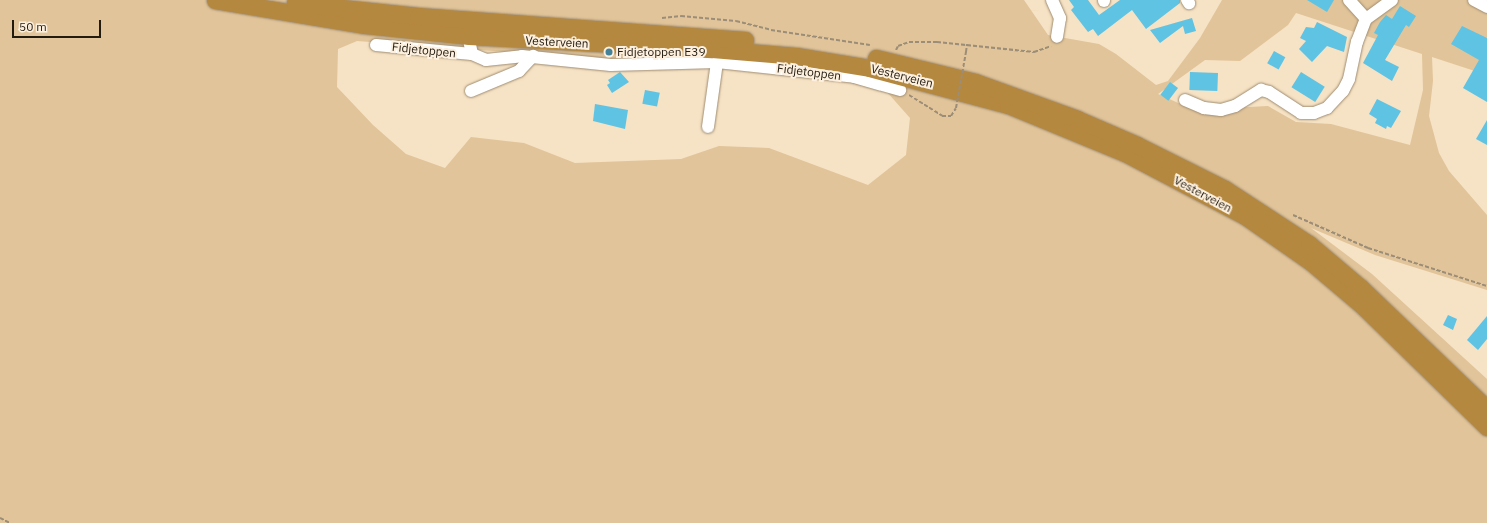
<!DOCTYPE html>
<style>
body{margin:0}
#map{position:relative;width:1487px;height:523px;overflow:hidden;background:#f6e2c4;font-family:"IBM Plex Sans",sans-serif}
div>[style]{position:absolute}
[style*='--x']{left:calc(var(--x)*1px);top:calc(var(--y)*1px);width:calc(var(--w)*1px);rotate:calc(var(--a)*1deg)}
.green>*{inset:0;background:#e1c499}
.building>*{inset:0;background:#5fc3e3;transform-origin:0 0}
.path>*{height:2px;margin-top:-1px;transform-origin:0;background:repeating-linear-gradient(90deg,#9b8d77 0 4px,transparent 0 6px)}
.roads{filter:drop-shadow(0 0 1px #9f8c71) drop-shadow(0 0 1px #9f8c71)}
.minor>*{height:12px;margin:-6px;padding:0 6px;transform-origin:6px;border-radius:6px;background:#fff}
.highway>*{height:17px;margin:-8.5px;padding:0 8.5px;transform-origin:8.5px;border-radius:8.5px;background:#b5883f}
.path-bridge>*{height:2px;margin-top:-1px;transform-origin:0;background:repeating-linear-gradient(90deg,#9b8d77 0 4px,transparent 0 6px)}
.dots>*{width:11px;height:11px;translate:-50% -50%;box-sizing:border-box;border:2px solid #fdf0de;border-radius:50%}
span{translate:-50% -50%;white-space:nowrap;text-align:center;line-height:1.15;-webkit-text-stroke:4px #fdf0de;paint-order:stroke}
.street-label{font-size:12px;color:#221b10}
.poi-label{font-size:12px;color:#221b10}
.left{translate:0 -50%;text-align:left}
.scale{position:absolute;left:12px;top:20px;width:89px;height:18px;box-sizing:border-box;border:2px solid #221b10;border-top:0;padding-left:5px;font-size:12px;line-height:14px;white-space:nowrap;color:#221b10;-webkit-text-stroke:3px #fdf0de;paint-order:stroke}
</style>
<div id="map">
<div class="green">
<i style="clip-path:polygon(evenodd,0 0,1024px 0,1048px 35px,1099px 44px,1116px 54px,1156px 85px,1168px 81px,1200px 38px,1222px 0,1487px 0,1487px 75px,1432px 57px,1433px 81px,1429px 116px,1439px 153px,1449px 171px,1487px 215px,1487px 290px,1375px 255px,1311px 228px,1372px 274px,1487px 379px,1487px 523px,0 523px,0 0,1296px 13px,1422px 54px,1423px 90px,1410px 145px,1331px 124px,1296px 122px,1268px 106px,1194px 110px,1158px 94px,1205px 60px,1240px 61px,1288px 25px,1296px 13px,0 0,357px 41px,819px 75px,887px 92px,910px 118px,906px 155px,868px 185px,769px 148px,719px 146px,681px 159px,575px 163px,524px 143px,471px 137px,445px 168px,406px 154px,373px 125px,337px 87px,338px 49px,357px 41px)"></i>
</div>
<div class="building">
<i style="clip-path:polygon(1069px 0,1088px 0,1099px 15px,1120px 0,1180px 0,1180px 3px,1146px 29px,1132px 10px,1098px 36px,1093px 29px,1088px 32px,1071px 10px,1074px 7px)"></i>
<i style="clip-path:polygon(1307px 0,1334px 0,1327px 12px)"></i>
<i style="clip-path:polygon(1400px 6px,1416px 16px,1409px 27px,1406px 25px,1385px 60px,1399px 67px,1392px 81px,1363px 63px,1378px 35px,1374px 33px,1380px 22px,1386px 15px,1392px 19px)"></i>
<i style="clip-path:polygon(1192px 18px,1196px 31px,1185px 34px,1183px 26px,1160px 43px,1150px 30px)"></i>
<i style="clip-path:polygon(1317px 22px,1347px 37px,1344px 52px,1327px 46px,1312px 62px,1299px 49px,1306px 41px,1300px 38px,1306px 27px,1314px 28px)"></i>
<i style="clip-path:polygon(1462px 26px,1487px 38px,1487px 102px,1463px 88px,1479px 60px,1451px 44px)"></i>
<i style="left:1274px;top:51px;width:13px;height:14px;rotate:29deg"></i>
<i style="clip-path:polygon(620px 72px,629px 82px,612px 93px,607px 85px,610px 83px,608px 80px)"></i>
<i style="left:1190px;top:72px;width:28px;height:18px;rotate:2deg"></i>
<i style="left:1301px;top:72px;width:28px;height:18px;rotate:32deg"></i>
<i style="left:1170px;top:82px;width:10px;height:16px;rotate:37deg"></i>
<i style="left:645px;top:90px;width:15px;height:14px;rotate:11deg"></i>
<i style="clip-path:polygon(1377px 99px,1401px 111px,1391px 128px,1387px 126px,1386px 129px,1375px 123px,1377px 119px,1369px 114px)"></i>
<i style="clip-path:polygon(595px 104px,628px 110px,625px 129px,593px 121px)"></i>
<i style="clip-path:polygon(1487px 120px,1487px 145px,1476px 139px)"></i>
<i style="clip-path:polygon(1448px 315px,1457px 319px,1453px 330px,1443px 325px)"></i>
<i style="clip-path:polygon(1487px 316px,1487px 339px,1478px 350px,1467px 340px)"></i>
</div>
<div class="path">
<i style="--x:662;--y:18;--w:19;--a:-6"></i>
<i style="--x:681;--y:16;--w:55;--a:5.2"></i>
<i style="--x:736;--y:21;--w:36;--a:14"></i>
<i style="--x:771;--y:30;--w:100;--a:8.6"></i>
<i style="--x:896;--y:50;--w:4;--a:-63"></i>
<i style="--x:898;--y:46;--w:12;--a:-20"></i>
<i style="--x:909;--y:42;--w:28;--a:0"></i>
<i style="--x:937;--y:42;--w:98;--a:5.9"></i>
<i style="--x:1034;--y:52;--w:18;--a:-19"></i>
<i style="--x:966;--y:52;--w:8;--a:-83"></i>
<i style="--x:909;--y:95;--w:39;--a:32"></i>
<i style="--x:942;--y:116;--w:9;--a:0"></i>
<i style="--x:951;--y:116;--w:9;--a:-58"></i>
<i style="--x:1293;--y:215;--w:82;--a:23.7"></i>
<i style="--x:1368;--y:248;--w:125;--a:17.7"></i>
<i style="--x:0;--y:518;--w:11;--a:27"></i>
</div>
<div class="roads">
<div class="minor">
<i style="--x:1052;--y:0;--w:20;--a:66"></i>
<i style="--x:1060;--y:18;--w:19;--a:99"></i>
<i style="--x:1104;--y:0;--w:1;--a:90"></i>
<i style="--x:1187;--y:0;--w:4;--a:56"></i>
<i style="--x:1349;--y:0;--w:25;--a:48"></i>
<i style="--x:1474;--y:0;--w:15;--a:28"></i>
<i style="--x:470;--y:28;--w:12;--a:95"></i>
<i style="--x:469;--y:40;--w:14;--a:78"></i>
<i style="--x:472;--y:54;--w:15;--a:23"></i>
<i style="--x:486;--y:60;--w:36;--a:-6"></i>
<i style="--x:522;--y:56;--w:89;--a:5.8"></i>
<i style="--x:611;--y:65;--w:106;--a:-1.6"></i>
<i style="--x:717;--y:62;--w:138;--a:6.2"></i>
<i style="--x:854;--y:77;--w:48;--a:15.8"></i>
<i style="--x:376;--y:45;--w:96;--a:5.4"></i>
<i style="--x:471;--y:91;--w:52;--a:-22.6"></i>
<i style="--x:519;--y:71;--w:21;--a:-47"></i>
<i style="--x:1185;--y:100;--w:21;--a:23"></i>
<i style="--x:1204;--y:108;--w:17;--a:7"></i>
<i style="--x:1221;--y:110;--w:15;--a:-16"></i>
<i style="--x:1235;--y:106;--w:31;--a:-32"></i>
<i style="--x:1261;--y:90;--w:8;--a:14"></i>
<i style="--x:1269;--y:92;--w:38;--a:33"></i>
<i style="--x:1301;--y:113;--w:13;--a:0"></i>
<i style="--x:1314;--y:113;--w:14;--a:-21"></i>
<i style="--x:1327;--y:108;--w:23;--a:-47"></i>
<i style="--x:1343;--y:91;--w:13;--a:-63"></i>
<i style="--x:1349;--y:79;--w:38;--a:-78"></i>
<i style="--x:1357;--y:42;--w:25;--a:-69"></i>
<i style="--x:1366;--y:19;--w:32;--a:-36"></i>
<i style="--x:708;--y:127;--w:66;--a:-82.1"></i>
</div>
<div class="highway">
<i style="--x:215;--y:0;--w:152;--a:9.5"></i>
<i style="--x:365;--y:25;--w:105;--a:6"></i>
<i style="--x:469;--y:36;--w:243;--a:3.1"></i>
<i style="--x:712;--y:49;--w:84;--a:4.8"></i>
<i style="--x:796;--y:56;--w:74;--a:9.3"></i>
<i style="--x:869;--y:68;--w:144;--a:14.9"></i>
<i style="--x:1008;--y:105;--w:126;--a:22.3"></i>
<i style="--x:1125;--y:153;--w:136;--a:27.7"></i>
<i style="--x:1245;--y:216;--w:80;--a:34.9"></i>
<i style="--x:1311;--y:262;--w:70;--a:40.3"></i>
<i style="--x:1364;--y:307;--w:172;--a:44.3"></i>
<i style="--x:295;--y:3;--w:124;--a:6"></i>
<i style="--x:418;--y:16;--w:328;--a:4.2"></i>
<i style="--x:876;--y:58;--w:102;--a:13.6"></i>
<i style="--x:975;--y:82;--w:109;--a:19.9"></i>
<i style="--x:1077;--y:119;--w:65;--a:23.4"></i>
<i style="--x:1137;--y:145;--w:98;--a:26.6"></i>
<i style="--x:1225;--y:189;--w:100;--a:33.2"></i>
<i style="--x:1309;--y:244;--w:68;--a:40.2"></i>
<i style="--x:1361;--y:288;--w:175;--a:43.8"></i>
</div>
</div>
<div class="path-bridge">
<i style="--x:956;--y:108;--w:57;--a:-79.9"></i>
</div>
<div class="dots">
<i style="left:609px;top:52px;background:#438297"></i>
</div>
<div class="street-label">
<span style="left:557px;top:42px;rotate:3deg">Vesterveien</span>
<span style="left:424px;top:50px;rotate:6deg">Fidjetoppen</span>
<span style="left:809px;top:72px;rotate:7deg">Fidjetoppen</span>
<span style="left:902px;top:76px;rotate:14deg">Vesterveien</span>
<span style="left:1203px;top:194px;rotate:28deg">Vesterveien</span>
</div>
<div class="poi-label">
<span class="left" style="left:617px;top:52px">Fidjetoppen E39</span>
</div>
<div class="scale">50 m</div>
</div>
